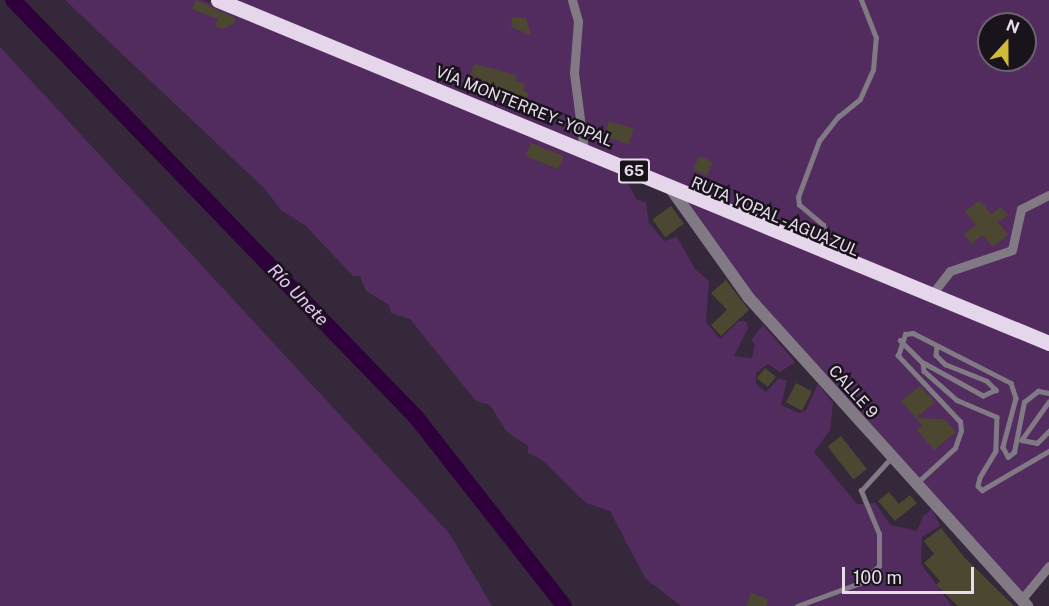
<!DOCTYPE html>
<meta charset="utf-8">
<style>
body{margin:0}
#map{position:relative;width:1049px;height:606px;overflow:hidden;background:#35283a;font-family:"Public Sans",sans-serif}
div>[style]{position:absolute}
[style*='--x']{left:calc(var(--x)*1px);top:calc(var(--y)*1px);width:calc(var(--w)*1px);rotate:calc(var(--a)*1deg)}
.green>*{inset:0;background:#522c5f}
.river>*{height:16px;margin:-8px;padding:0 8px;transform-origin:8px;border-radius:8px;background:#30003d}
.building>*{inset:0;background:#4b4730;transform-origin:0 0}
.service>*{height:4.5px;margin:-2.25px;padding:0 2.25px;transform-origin:2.25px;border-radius:2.25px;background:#817a84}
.minor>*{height:9px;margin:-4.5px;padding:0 4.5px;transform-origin:4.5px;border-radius:4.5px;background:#817a84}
.tertiary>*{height:12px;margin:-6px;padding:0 6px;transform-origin:6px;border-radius:6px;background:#817a84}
.trunk>*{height:15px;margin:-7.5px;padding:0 7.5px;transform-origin:7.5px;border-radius:7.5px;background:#e6d6ec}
span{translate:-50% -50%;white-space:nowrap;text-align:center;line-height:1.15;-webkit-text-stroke:5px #19131c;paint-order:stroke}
.shield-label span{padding:2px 4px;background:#19131c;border:2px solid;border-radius:4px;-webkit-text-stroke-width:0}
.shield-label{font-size:15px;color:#e6dde9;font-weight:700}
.street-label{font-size:16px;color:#e6dde9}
.water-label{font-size:18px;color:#ecc3fa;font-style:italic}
.north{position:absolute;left:977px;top:12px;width:60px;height:60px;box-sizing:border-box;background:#19131c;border:2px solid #6b646e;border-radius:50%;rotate:21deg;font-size:16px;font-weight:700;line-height:24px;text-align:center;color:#e6dde9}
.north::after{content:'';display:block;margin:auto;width:21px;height:27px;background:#ceb938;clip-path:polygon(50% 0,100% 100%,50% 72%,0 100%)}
.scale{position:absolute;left:842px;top:567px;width:132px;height:27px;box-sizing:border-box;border:3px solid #e6dde9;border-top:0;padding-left:8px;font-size:18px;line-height:21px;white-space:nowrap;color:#e6dde9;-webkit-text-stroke:4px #19131c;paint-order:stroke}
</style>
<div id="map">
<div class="green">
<i style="clip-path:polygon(65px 0,202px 0,588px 156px,625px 178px,637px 200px,646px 202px,649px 223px,664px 241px,677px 237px,695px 269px,709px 281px,706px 322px,720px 339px,739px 321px,746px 321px,748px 328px,734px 356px,752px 358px,755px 345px,751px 340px,763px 325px,795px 362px,780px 372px,768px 364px,756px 373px,756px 384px,766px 392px,779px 378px,787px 381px,781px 405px,799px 413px,806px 410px,818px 384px,833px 403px,830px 430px,814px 452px,857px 504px,875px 503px,891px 525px,917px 531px,923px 516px,932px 509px,940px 526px,922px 537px,921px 564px,952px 606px,681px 606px,645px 578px,610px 511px,586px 503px,542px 460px,528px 453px,528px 446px,507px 432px,490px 405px,476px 401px,410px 319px,391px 313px,389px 305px,366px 291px,360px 276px,353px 276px,306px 226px,281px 210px,265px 189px)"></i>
<i style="clip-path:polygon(evenodd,230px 0,1049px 0,1049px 563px,1024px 593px,764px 309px,671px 181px,230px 0,989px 24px,1025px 24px,1025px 60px,989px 60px,989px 24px)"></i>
<i style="clip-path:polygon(0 47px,449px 533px,492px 606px,0 606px)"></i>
</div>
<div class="river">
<i style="--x:13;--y:0;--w:580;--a:45.98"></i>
<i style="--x:416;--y:417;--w:240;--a:51.9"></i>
</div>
<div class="building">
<i style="clip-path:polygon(196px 0,236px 18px,234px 23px,223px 29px,215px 26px,218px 19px,192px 9px)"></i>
<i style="clip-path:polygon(512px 17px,526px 18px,531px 35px,511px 27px)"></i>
<i style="clip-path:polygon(474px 64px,517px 75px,515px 80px,525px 84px,523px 90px,529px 93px,526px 101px,520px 99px,518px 104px,485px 91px,488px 82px,470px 75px)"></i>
<i style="left:609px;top:121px;width:26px;height:16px;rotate:18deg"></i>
<i style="left:531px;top:143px;width:35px;height:14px;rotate:22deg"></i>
<i style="left:699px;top:156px;width:15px;height:15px;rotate:23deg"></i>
<i style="clip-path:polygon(980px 200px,991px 214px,1001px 207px,1008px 215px,998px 222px,1008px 235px,993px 247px,982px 235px,972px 244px,964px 234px,976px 225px,965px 211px)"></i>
<i style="left:671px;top:206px;width:22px;height:23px;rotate:54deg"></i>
<i style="clip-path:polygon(726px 280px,749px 310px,721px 336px,711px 325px,727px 310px,711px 293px)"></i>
<i style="left:765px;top:368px;width:14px;height:13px;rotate:39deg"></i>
<i style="left:796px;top:383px;width:18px;height:22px;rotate:27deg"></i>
<i style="clip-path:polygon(920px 386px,935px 402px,916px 418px,944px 419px,956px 432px,934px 450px,917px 430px,922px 425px,901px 401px)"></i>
<i style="left:841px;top:436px;width:42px;height:17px;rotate:52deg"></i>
<i style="clip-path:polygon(889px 492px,899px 504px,910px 495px,917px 503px,895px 521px,878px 501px)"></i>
<i style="clip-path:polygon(941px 528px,965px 558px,1014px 606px,958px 606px,936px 585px,940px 581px,924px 563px,934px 554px,924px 541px)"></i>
<i style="clip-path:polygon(751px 593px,768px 599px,766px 606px,746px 606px)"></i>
</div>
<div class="service">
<i style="--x:827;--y:249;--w:24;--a:-99"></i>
<i style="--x:823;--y:225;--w:31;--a:-140"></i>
<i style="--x:799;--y:205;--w:8;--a:-97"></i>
<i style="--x:798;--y:197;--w:60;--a:-69.4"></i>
<i style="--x:819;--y:141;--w:31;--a:-52"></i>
<i style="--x:838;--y:117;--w:28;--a:-39"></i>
<i style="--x:860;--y:99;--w:32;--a:-66"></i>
<i style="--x:873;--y:70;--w:32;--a:-85"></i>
<i style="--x:876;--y:38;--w:41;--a:-111.5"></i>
<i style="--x:900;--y:340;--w:33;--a:45"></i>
<i style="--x:937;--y:346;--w:9;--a:96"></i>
<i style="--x:936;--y:355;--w:13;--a:45"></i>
<i style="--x:945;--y:364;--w:45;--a:22"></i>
<i style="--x:987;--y:381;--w:13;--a:45"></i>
<i style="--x:996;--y:390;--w:14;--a:155"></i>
<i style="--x:983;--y:396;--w:68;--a:-151.2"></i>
<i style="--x:923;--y:363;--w:8;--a:83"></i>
<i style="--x:924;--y:371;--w:44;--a:41.3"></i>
<i style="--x:957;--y:400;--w:43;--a:23"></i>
<i style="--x:997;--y:417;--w:34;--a:92"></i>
<i style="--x:996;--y:451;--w:31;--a:121"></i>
<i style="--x:980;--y:478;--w:8;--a:104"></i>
<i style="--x:978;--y:486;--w:6;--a:45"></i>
<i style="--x:982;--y:490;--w:78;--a:-30.2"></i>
<i style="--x:1049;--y:402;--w:47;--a:125.4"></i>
<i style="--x:1022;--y:440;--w:15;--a:11"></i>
<i style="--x:1037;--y:443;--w:17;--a:-45"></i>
<i style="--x:918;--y:482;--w:50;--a:-42.6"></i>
<i style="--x:955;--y:448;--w:18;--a:-71"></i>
<i style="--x:961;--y:431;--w:9;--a:-96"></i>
<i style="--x:960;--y:422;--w:91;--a:-133.2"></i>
<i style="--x:898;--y:356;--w:23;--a:-72"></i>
<i style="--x:905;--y:334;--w:8;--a:-7"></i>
<i style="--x:913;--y:333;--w:110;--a:27"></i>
<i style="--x:1011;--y:383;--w:16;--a:72"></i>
<i style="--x:1016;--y:398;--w:51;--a:104.9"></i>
<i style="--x:1003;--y:447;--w:11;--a:63"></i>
<i style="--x:1008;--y:457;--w:8;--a:-40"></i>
<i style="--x:1014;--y:452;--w:51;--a:-78.7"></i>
<i style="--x:1024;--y:402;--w:18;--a:-38"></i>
<i style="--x:1038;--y:391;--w:11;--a:10"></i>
<i style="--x:797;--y:606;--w:67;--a:-20.1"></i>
<i style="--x:860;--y:583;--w:25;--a:-42"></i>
<i style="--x:879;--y:566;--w:32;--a:-90"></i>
<i style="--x:879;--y:534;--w:47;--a:-112.7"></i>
<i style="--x:861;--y:491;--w:45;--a:-47.7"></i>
</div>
<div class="minor">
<i style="--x:572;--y:0;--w:22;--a:74"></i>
<i style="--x:578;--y:21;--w:52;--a:94.4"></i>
<i style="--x:574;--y:73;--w:78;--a:82.6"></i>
<i style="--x:932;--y:294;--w:29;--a:-52"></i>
<i style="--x:950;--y:271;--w:65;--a:-18.7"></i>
<i style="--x:1012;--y:250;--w:42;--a:-77.6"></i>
<i style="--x:1021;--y:209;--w:31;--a:-27"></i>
<i style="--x:1021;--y:600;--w:44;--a:-50.5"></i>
</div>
<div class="tertiary">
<i style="--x:669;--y:186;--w:138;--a:54.5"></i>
<i style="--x:749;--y:298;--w:415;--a:47.9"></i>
</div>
<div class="trunk">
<i style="--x:218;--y:0;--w:899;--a:22.43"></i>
</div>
<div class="shield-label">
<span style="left:634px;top:171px">65</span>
</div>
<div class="street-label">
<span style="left:524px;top:107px;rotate:22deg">VÍA MONTERREY - YOPAL</span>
<span style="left:775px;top:217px;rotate:23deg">RUTA YOPAL - AGUAZUL</span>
<span style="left:853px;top:392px;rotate:48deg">CALLE 9</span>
</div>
<div class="water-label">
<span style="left:298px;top:295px;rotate:46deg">Río Unete</span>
</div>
<div class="north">N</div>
<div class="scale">100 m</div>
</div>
